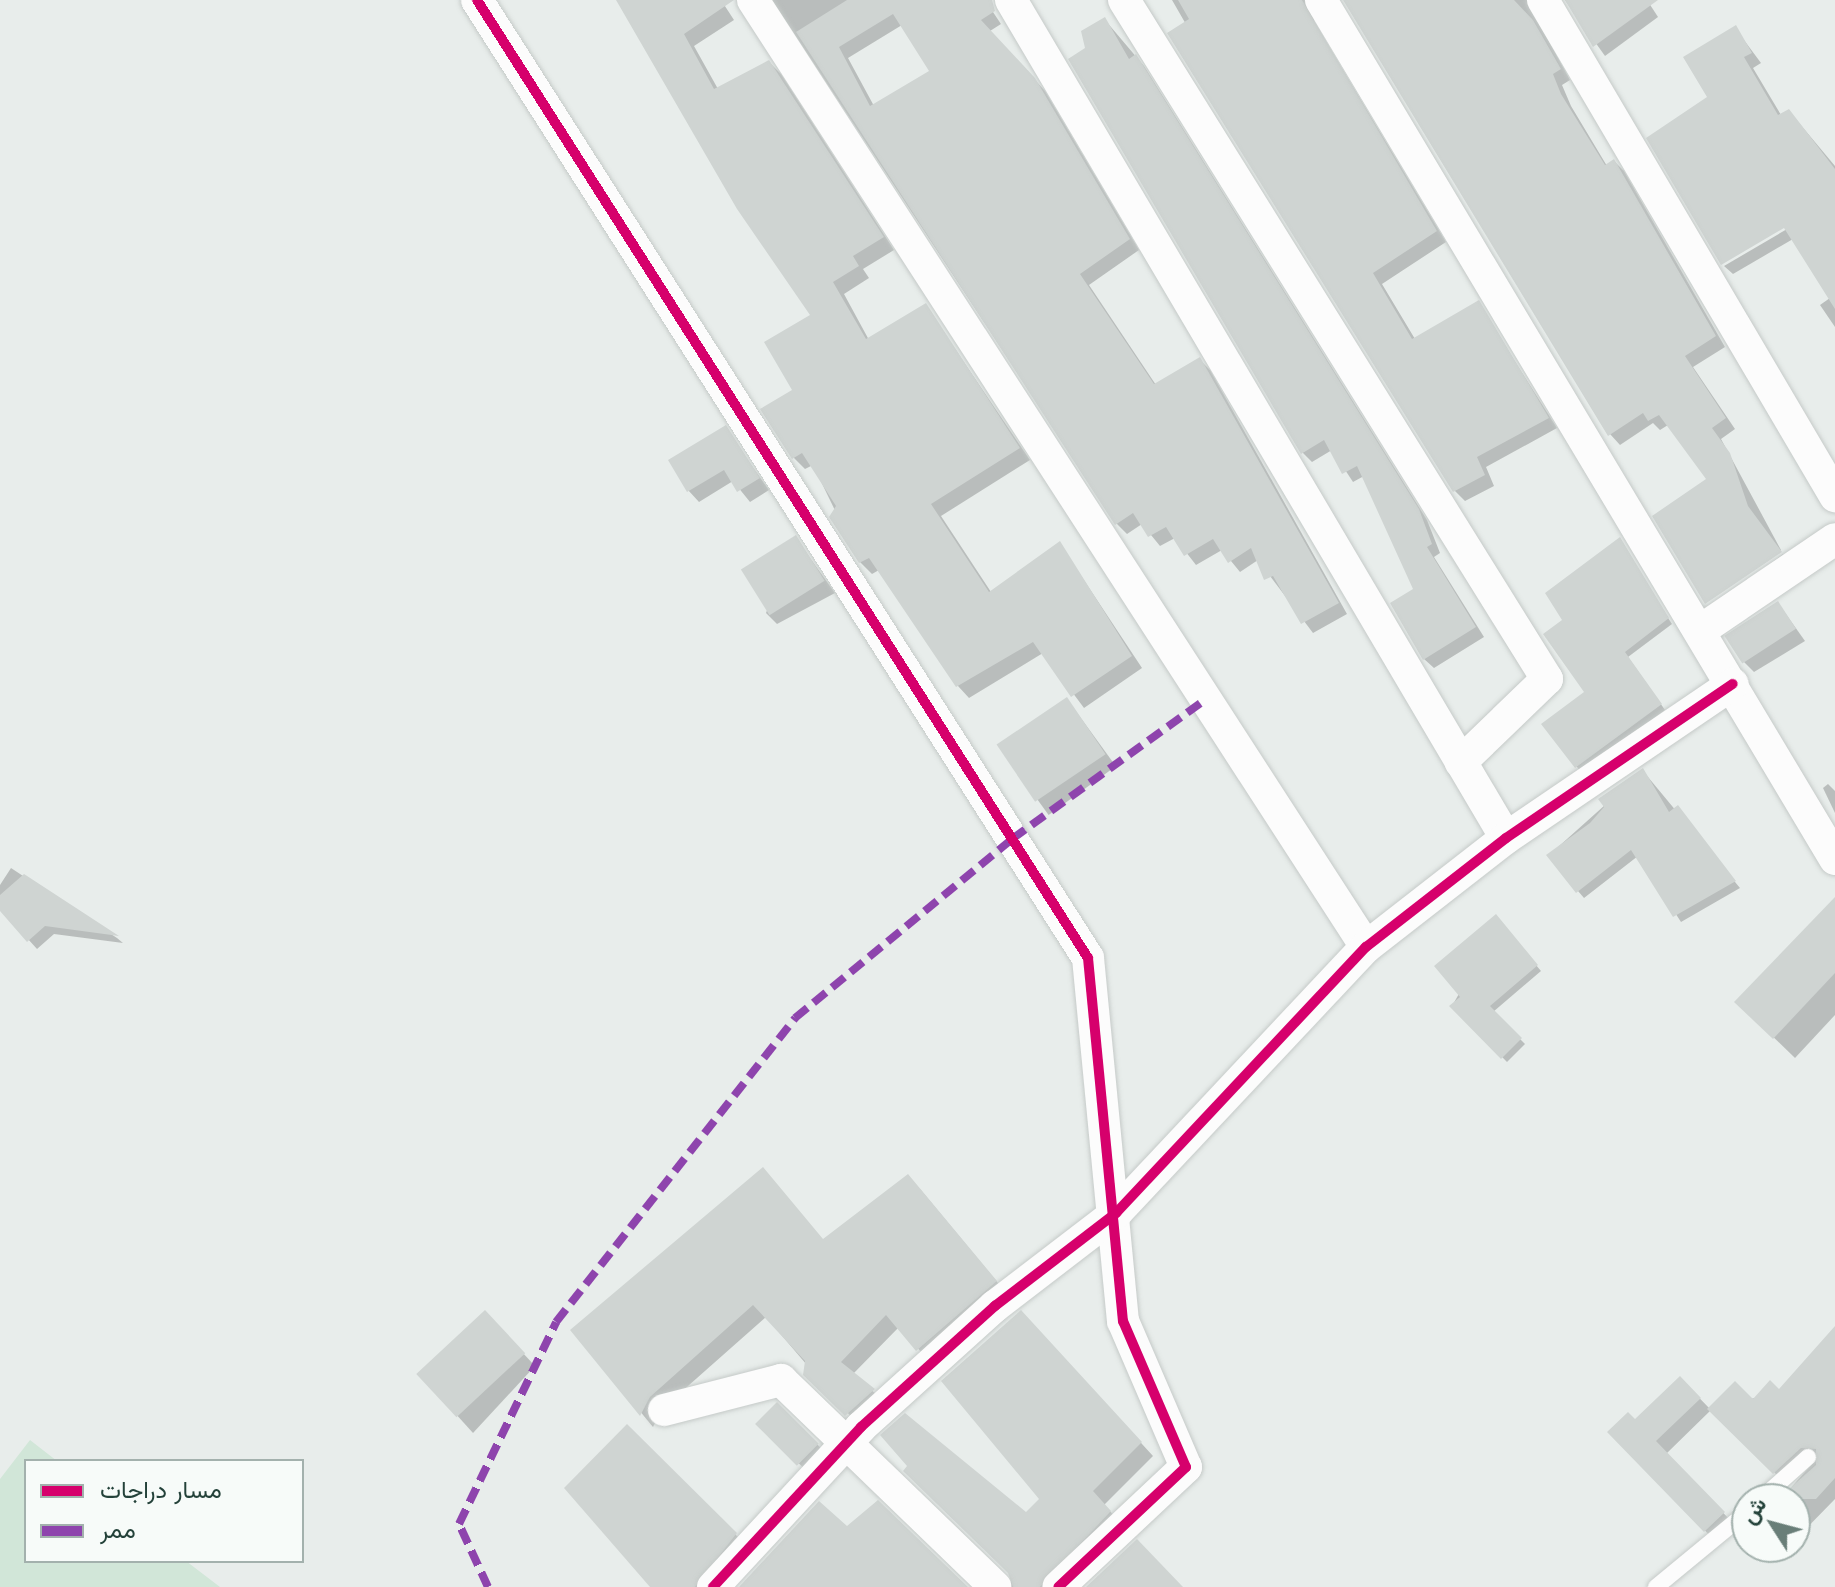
<!DOCTYPE html>
<meta charset="utf-8">
<style>
body{margin:0}
#map{position:relative;width:1835px;height:1587px;overflow:hidden;background:#e8edeb;font-family:Jost,Vazirmatn,sans-serif}
div>[style]{position:absolute}
[style*='--x']{left:calc(var(--x)*1px);top:calc(var(--y)*1px);width:calc(var(--w)*1px);rotate:calc(var(--a)*1deg)}
.green>*{inset:0;background:#d1e6d8}
.shadow>*{inset:0;background:#0003;transform-origin:0 0}
.building>*{inset:0;background:#cfd4d2;transform-origin:0 0}
.roads{filter:drop-shadow(0 0 2px #c5cac8) drop-shadow(0 0 2px #c5cac8)}
.service>*{height:16px;margin:-8px;padding:0 8px;transform-origin:8px;border-radius:8px;background:#fcfcfc}
.minor>*{height:32px;margin:-16px;padding:0 16px;transform-origin:16px;border-radius:16px;background:#fcfcfc}
.quiet>*{height:8px;margin-top:-4px;transform-origin:0;background:repeating-linear-gradient(90deg,#8e44ad 0 16px,transparent 0 24px)}
.cycleway>*{height:10px;margin:-5px;padding:0 5px;transform-origin:5px;border-radius:5px;background:#d6006c}
span{translate:-50% -50%;white-space:nowrap;text-align:center;line-height:1.15;-webkit-text-stroke:6px #f7fbf9;paint-order:stroke}
.legend{position:absolute;left:24px;top:1459px;width:280px;height:104px;box-sizing:border-box;background:#f7fbf9;border:2px solid #a3b1ad;margin:0;padding:10px 14px;list-style:none;font-size:24px;color:#24423a}
.legend li{display:flex;align-items:center;gap:16px;height:40px}
.legend b{width:40px;border:2px solid #a3b1ad}
.north{position:absolute;left:1731px;top:1483px;width:80px;height:80px;box-sizing:border-box;background:#f7fbf9;border:2px solid #a3b1ad;border-radius:50%;rotate:306deg;font-size:22px;font-weight:700;line-height:32px;text-align:center;color:#24423a}
.north::after{content:'';display:block;margin:auto;width:28px;height:36px;background:#697e78;clip-path:polygon(50% 0,100% 100%,50% 72%,0 100%)}
</style>
<div id="map">
<div class="green">
<i style="clip-path:polygon(30px 1440px,57px 1461px,26px 1461px,26px 1561px,186px 1561px,220px 1587px,0 1587px,0 1479px)"></i>
</div>
<div class="shadow">
<i style="clip-path:polygon(618px 0,721px 0,734px 20px,694px 46px,718px 89px,769px 62px,781px 74px,894px 250px,863px 269px,869px 278px,844px 294px,869px 340px,926px 306px,1030px 460px,941px 516px,991px 592px,1060px 544px,1142px 668px,1084px 708px,1043px 653px,969px 698px,958px 686px,879px 570px,872px 574px,860px 562px,813px 465px,805px 469px,794px 458px,795px 391px,813px 316px)"></i>
<i style="clip-path:polygon(evenodd,772px 0,985px 0,1001px 24px,990px 31px,1045px 91px,1139px 250px,1089px 285px,1156px 385px,1200px 360px,1210px 370px,1347px 614px,1313px 633px,1258px 560px,1240px 572px,1222px 550px,1196px 565px,1175px 538px,1160px 546px,1142px 524px,1127px 534px,1117px 524px,772px 0,902px 25px,932px 72px,874px 106px,848px 58px,902px 25px)"></i>
<i style="clip-path:polygon(1172px 0,1316px 0,1314px 22px,1446px 242px,1382px 284px,1415px 339px,1478px 303px,1557px 428px,1486px 467px,1494px 486px,1465px 501px,1454px 490px)"></i>
<i style="clip-path:polygon(1346px 0,1540px 0,1533px 12px,1570px 80px,1562px 85px,1571px 106px,1607px 166px,1614px 161px,1624px 171px,1725px 347px,1693px 367px,1735px 429px,1721px 439px,1781px 550px,1707px 601px,1709px 480px,1668px 425px,1660px 430px,1653px 423px,1620px 445px,1610px 434px)"></i>
<i style="clip-path:polygon(1565px 0,1647px 0,1658px 17px,1605px 56px)"></i>
<i style="clip-path:polygon(1105px 20px,1144px 66px,1427px 520px,1440px 553px,1434px 557px,1484px 637px,1434px 668px,1424px 659px,1416px 589px,1364px 476px,1353px 482px,1332px 450px,1312px 462px,1303px 453px,1070px 59px,1087px 49px)"></i>
<i style="clip-path:polygon(1735px 28px,1761px 63px,1753px 68px,1781px 115px,1789px 111px,1835px 166px,1835px 327px,1820px 305px,1830px 298px,1793px 239px,1733px 274px,1724px 266px,1794px 225px,1710px 98px)"></i>
<i style="clip-path:polygon(725px 428px,769px 490px,750px 502px,733px 481px,699px 502px,688px 490px)"></i>
<i style="clip-path:polygon(795px 537px,835px 593px,777px 624px,766px 613px)"></i>
<i style="clip-path:polygon(1622px 547px,1672px 624px,1628px 657px,1665px 710px,1581px 772px,1544px 724px,1587px 692px,1565px 621px)"></i>
<i style="left:1783px;top:554px;width:11px;height:89px;rotate:52deg"></i>
<i style="clip-path:polygon(1778px 603px,1805px 641px,1754px 672px,1743px 661px)"></i>
<i style="left:1067px;top:699px;width:83px;height:83px;rotate:54deg"></i>
<i style="clip-path:polygon(1643px 771px,1740px 888px,1681px 922px,1638px 856px,1584px 898px,1548px 856px)"></i>
<i style="clip-path:polygon(1828px 784px,1835px 791px,1835px 813px,1823px 788px)"></i>
<i style="clip-path:polygon(11px 868px,117px 938px,123px 943px,54px 934px,37px 949px,0 908px,0 885px)"></i>
<i style="clip-path:polygon(1835px 900px,1835px 1015px,1795px 1058px,1737px 1002px)"></i>
<i style="clip-path:polygon(1500px 922px,1541px 971px,1493px 1012px,1525px 1044px,1507px 1062px,1452px 1006px)"></i>
<i style="clip-path:polygon(920px 1189px,1007px 1294px,930px 1362px,899px 1327px,853px 1374px,885px 1402px,859px 1426px,766px 1317px,662px 1409px,653px 1427px,573px 1330px,824px 1241px)"></i>
<i style="clip-path:polygon(496px 1324px,535px 1366px,473px 1433px,425px 1380px)"></i>
<i style="clip-path:polygon(1034px 1326px,1153px 1456px,1104px 1505px,1123px 1525px,1057px 1587px,1010px 1587px,1026px 1514px,1041px 1499px)"></i>
<i style="clip-path:polygon(1835px 1333px,1835px 1499px,1795px 1540px,1795px 1499px,1781px 1499px,1818px 1457px,1783px 1481px,1711px 1410px,1666px 1454px,1734px 1524px,1716px 1542px,1610px 1432px,1635px 1422px,1680px 1378px,1710px 1409px,1779px 1392px)"></i>
<i style="clip-path:polygon(777px 1405px,829px 1456px,811px 1475px,770px 1436px)"></i>
<i style="clip-path:polygon(627px 1427px,752px 1551px,720px 1587px,653px 1587px)"></i>
</div>
<div class="building">
<i style="clip-path:polygon(616px 0,734px 0,684px 34px,714px 89px,769px 60px,884px 237px,853px 256px,859px 266px,833px 282px,866px 339px,926px 303px,1020px 448px,931px 504px,989px 592px,1060px 541px,1132px 656px,1071px 697px,1033px 642px,956px 687px,869px 558px,859px 563px,829px 517px,836px 506px,802px 453px,792px 459px,760px 409px,792px 390px,764px 342px,810px 315px,737px 209px)"></i>
<i style="clip-path:polygon(evenodd,847px 0,992px 0,995px 11px,981px 20px,1035px 78px,1130px 239px,1080px 274px,1154px 384px,1200px 357px,1339px 603px,1301px 624px,1273px 576px,1264px 580px,1251px 548px,1228px 563px,1213px 539px,1184px 556px,1166px 527px,1148px 537px,1133px 513px,1115px 525px,796px 32px,847px 0,893px 14px,929px 71px,870px 106px,839px 47px,893px 14px)"></i>
<i style="clip-path:polygon(1178px 0,1302px 0,1437px 231px,1373px 273px,1412px 339px,1479px 300px,1549px 418px,1477px 457px,1485px 475px,1453px 492px,1167px 33px,1189px 19px)"></i>
<i style="clip-path:polygon(1343px 0,1514px 0,1533px 20px,1561px 69px,1553px 74px,1561px 94px,1605px 165px,1614px 159px,1716px 336px,1685px 356px,1726px 418px,1712px 428px,1730px 453px,1748px 506px,1782px 552px,1705px 604px,1652px 516px,1706px 479px,1659px 415px,1648px 421px,1643px 413px,1608px 436px)"></i>
<i style="clip-path:polygon(1565px 0,1658px 0,1593px 47px)"></i>
<i style="clip-path:polygon(1105px 17px,1129px 59px,1136px 54px,1419px 509px,1432px 544px,1427px 547px,1476px 627px,1423px 660px,1390px 603px,1413px 589px,1357px 466px,1342px 474px,1324px 440px,1301px 454px,1068px 59px,1085px 48px,1081px 31px)"></i>
<i style="clip-path:polygon(1736px 25px,1752px 53px,1744px 57px,1778px 115px,1789px 109px,1835px 169px,1835px 309px,1784px 228px,1721px 265px,1646px 138px,1707px 97px,1683px 57px)"></i>
<i style="clip-path:polygon(726px 425px,760px 478px,737px 492px,724px 470px,687px 492px,668px 460px)"></i>
<i style="left:796px;top:535px;width:54px;height:65px;rotate:58deg"></i>
<i style="clip-path:polygon(1620px 537px,1669px 618px,1625px 652px,1662px 704px,1575px 768px,1541px 724px,1584px 692px,1543px 634px,1562px 620px,1545px 593px)"></i>
<i style="left:1778px;top:601px;width:33px;height:64px;rotate:57deg"></i>
<i style="left:1067px;top:697px;width:69px;height:85px;rotate:56deg"></i>
<i style="clip-path:polygon(1643px 768px,1669px 812px,1678px 805px,1736px 881px,1673px 917px,1631px 850px,1576px 893px,1546px 855px,1590px 823px,1604px 807px,1598px 799px)"></i>
<i style="clip-path:polygon(24px 874px,119px 936px,45px 926px,27px 942px,0 911px,0 895px)"></i>
<i style="clip-path:polygon(1835px 897px,1835px 973px,1773px 1039px,1734px 1002px)"></i>
<i style="clip-path:polygon(1496px 914px,1538px 965px,1490px 1006px,1522px 1038px,1501px 1059px,1449px 1006px,1460px 997px,1434px 966px)"></i>
<i style="clip-path:polygon(763px 1167px,823px 1239px,908px 1174px,997px 1281px,916px 1351px,886px 1315px,841px 1362px,875px 1389px,845px 1416px,803px 1375px,805px 1361px,753px 1305px,650px 1397px,640px 1416px,570px 1330px)"></i>
<i style="left:485px;top:1310px;width:59px;height:94px;rotate:47deg"></i>
<i style="clip-path:polygon(1021px 1310px,1142px 1442px,1093px 1491px,1111px 1511px,1040px 1587px,1013px 1587px,1008px 1573px,903px 1471px,907px 1466px,880px 1435px,905px 1413px,1026px 1512px,1039px 1499px,941px 1381px)"></i>
<i style="clip-path:polygon(1835px 1326px,1835px 1478px,1816px 1499px,1799px 1499px,1789px 1489px,1816px 1465px,1816px 1449px,1801px 1448px,1773px 1474px,1707px 1409px,1735px 1381px,1753px 1399px,1770px 1380px,1779px 1389px)"></i>
<i style="clip-path:polygon(1680px 1376px,1701px 1398px,1656px 1441px,1725px 1512px,1704px 1532px,1607px 1432px,1628px 1412px,1635px 1419px)"></i>
<i style="left:777px;top:1402px;width:59px;height:31px;rotate:45deg"></i>
<i style="clip-path:polygon(627px 1424px,737px 1533px,695px 1587px,650px 1587px,564px 1488px)"></i>
<i style="clip-path:polygon(878px 1500px,968px 1587px,739px 1587px,819px 1501px,847px 1526px)"></i>
<i style="clip-path:polygon(1137px 1539px,1183px 1587px,1086px 1587px)"></i>
</div>
<div class="roads">
<div class="service">
<i style="--x:1761;--y:1499;--w:63;--a:-41.8"></i>
<i style="--x:1656;--y:1587;--w:118;--a:-39.5"></i>
</div>
<div class="minor">
<i style="--x:477;--y:0;--w:1136;--a:57.47"></i>
<i style="--x:1088;--y:958;--w:365;--a:84.5"></i>
<i style="--x:1123;--y:1321;--w:159;--a:66.7"></i>
<i style="--x:1186;--y:1467;--w:175;--a:136.8"></i>
<i style="--x:753;--y:0;--w:1128;--a:57.08"></i>
<i style="--x:1011;--y:0;--w:973;--a:59.43"></i>
<i style="--x:1124;--y:0;--w:800;--a:58.08"></i>
<i style="--x:1547;--y:679;--w:120;--a:136"></i>
<i style="--x:1321;--y:0;--w:1001;--a:59.1"></i>
<i style="--x:1543;--y:0;--w:576;--a:59.51"></i>
<i style="--x:1704;--y:628;--w:158;--a:-34.2"></i>
<i style="--x:664;--y:1410;--w:121;--a:-14.4"></i>
<i style="--x:781;--y:1380;--w:298;--a:44"></i>
<i style="--x:713;--y:1587;--w:218;--a:-47.2"></i>
<i style="--x:861;--y:1427;--w:181;--a:-42.1"></i>
<i style="--x:995;--y:1306;--w:153;--a:-37.5"></i>
<i style="--x:1116;--y:1213;--w:365;--a:-46.8"></i>
<i style="--x:1366;--y:947;--w:177;--a:-37.9"></i>
<i style="--x:1506;--y:838;--w:274;--a:-34.2"></i>
</div>
</div>
<div class="quiet">
<i style="--x:488;--y:1587;--w:69;--a:-114.7"></i>
<i style="--x:459;--y:1524;--w:224;--a:-64.3"></i>
<i style="--x:556;--y:1322;--w:387;--a:-51.8"></i>
<i style="--x:795;--y:1018;--w:281;--a:-39.5"></i>
<i style="--x:1012;--y:839;--w:236;--a:-35.8"></i>
</div>
<div class="cycleway">
<i style="--x:477;--y:0;--w:1136;--a:57.47"></i>
<i style="--x:1088;--y:958;--w:365;--a:84.5"></i>
<i style="--x:1123;--y:1321;--w:159;--a:66.7"></i>
<i style="--x:1186;--y:1467;--w:175;--a:136.8"></i>
<i style="--x:713;--y:1587;--w:218;--a:-47.2"></i>
<i style="--x:861;--y:1427;--w:181;--a:-42.1"></i>
<i style="--x:995;--y:1306;--w:153;--a:-37.5"></i>
<i style="--x:1116;--y:1213;--w:365;--a:-46.8"></i>
<i style="--x:1366;--y:947;--w:177;--a:-37.9"></i>
<i style="--x:1506;--y:838;--w:274;--a:-34.2"></i>
</div>
<ul class="legend">
<li><b style="height:10px;background:#d6006c"></b>مسار دراجات</li>
<li><b style="height:10px;background:#8e44ad"></b>ممر</li>
</ul>
<div class="north">ش</div>
</div>
